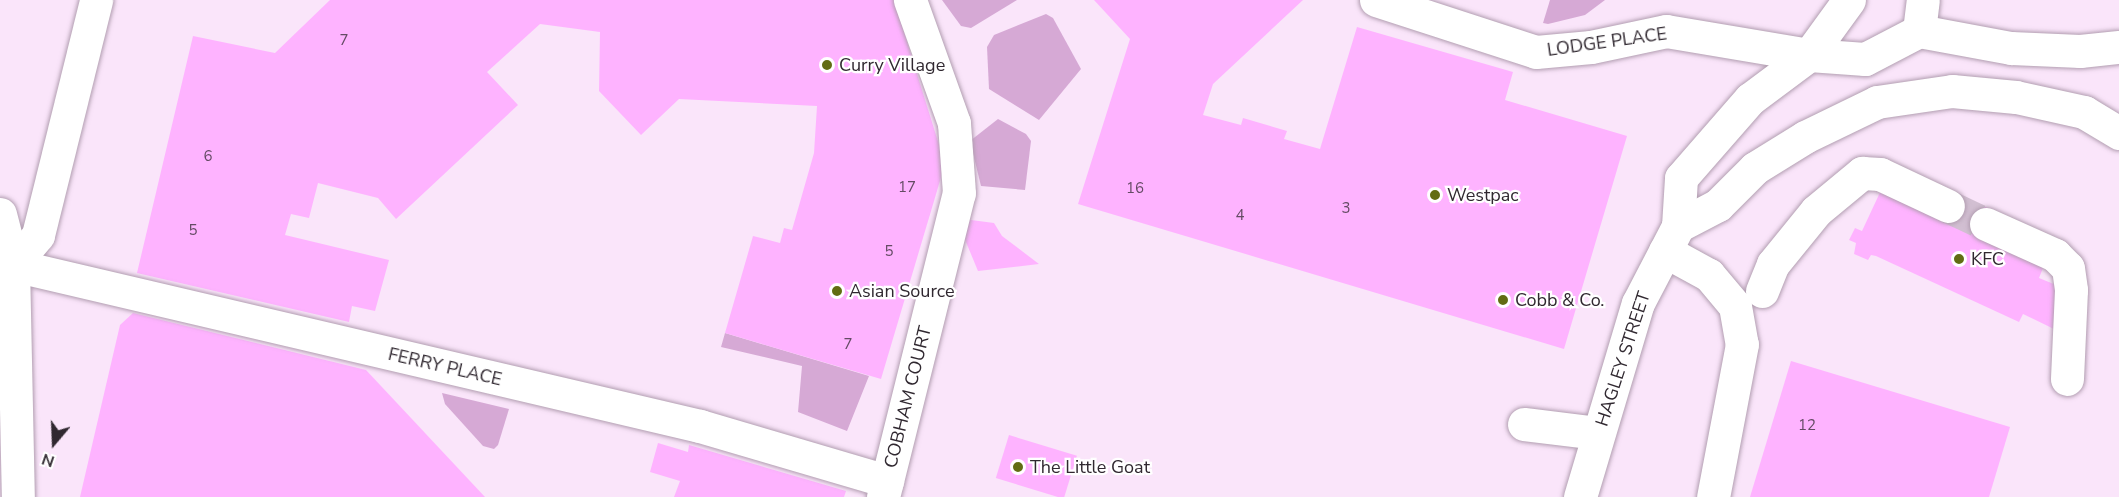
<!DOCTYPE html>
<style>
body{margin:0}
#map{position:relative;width:2119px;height:497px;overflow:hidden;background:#fae5fa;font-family:"Nunito Sans",sans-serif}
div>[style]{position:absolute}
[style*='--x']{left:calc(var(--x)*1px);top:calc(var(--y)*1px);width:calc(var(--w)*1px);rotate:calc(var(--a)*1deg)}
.green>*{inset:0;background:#d6a9d5}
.building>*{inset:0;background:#feb3ff;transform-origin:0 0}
.minor-tunnel>*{height:33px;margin-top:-16.5px;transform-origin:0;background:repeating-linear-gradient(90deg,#d2bfd2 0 33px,transparent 0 49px)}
.roads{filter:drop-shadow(0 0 2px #b29eb1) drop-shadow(0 0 2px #b29eb1)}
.minor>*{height:33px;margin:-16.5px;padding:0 16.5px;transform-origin:16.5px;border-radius:16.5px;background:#fff}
.dots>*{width:16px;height:16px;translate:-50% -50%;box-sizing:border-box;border:3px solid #fff;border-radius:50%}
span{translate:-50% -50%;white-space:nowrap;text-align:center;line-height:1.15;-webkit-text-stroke:4.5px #fff;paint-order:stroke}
.number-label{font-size:15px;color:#644b64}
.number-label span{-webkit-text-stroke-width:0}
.street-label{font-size:18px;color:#302830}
.poi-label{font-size:18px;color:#302830}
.left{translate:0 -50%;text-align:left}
.north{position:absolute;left:24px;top:413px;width:60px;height:60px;-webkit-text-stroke:4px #fff;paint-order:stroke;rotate:199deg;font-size:16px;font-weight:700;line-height:24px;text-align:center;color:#302830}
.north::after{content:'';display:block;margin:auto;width:21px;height:27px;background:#302830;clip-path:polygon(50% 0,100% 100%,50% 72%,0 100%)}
</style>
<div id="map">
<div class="green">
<i style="clip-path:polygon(942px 0,1017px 0,971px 28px,961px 26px)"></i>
<i style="clip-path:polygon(1550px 0,1605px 0,1585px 15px,1548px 24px,1543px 23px)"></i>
<i style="clip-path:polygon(1046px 14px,1053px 18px,1081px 69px,1039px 120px,989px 89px,987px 47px,994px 35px)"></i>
<i style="clip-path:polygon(998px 119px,1026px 134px,1031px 141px,1025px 190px,981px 186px,970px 141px)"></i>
<i style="clip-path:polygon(725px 333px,869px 376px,847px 431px,798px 412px,802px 366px,721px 347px)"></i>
<i style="clip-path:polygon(442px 393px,509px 409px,498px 445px,494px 449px,483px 446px,445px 404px)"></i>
</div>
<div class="building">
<i style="clip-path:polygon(330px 0,894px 0,945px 164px,881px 379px,725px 333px,753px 236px,780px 243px,784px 228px,792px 230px,814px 153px,817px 106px,679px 99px,641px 135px,599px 91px,600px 32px,540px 24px,487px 72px,518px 105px,396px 219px,378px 198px,318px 183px,309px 218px,291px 214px,285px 235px,389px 260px,375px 311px,352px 306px,349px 322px,137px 273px,193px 36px,275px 53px)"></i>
<i style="clip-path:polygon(1094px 0,1303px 0,1213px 84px,1203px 115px,1241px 125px,1243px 118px,1287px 131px,1284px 139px,1320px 149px,1357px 27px,1513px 72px,1505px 100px,1627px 136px,1564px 349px,1078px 204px,1130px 39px)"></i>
<i style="clip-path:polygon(1883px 186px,1954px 192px,1992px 210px,2045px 263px,2039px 278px,2061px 287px,2058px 331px,2023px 314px,2019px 322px,1876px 256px,1871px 255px,1868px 260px,1854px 254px,1856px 243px,1849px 240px,1855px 228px,1862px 231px)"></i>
<i style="clip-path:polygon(956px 218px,994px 223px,1002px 236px,1039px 264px,978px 271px)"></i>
<i style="clip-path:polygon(133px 313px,366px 370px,485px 497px,80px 497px,120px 325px)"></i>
<i style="clip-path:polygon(1791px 361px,2010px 427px,1989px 497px,1750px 497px)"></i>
<i style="left:1009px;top:435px;width:71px;height:45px;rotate:17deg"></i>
<i style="clip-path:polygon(658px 443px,688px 452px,689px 445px,846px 491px,844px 497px,674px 497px,680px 481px,650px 472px)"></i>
</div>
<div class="minor-tunnel">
<i style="--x:1948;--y:206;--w:42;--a:25.3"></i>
</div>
<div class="roads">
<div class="minor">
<i style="--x:1376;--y:0;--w:168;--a:18"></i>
<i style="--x:1536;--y:52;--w:55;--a:-5.2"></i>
<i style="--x:1591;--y:47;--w:77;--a:-12"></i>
<i style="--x:1666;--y:31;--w:145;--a:9.5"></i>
<i style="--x:1809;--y:55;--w:56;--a:4.1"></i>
<i style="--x:1865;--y:59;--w:61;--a:-27.4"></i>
<i style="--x:1919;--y:31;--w:94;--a:10.5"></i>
<i style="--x:2011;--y:48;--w:69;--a:2.5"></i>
<i style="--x:2080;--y:51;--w:39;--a:-6"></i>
<i style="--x:1919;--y:31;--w:31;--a:-83"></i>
<i style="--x:0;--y:214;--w:53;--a:75.7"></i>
<i style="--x:13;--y:265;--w:232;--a:88.8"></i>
<i style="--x:1986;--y:224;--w:76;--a:24.2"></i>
<i style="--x:2055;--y:255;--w:18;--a:45"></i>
<i style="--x:2068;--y:268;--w:22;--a:82"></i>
<i style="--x:2071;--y:290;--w:89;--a:92.6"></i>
<i style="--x:1678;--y:226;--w:45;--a:-27.7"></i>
<i style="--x:1718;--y:205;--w:52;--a:-45"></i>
<i style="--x:1755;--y:168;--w:59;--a:-31.8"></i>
<i style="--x:1805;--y:137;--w:80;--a:-25.9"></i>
<i style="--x:1877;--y:102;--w:76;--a:-8.3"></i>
<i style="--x:1952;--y:91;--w:64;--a:5.4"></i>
<i style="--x:2016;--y:97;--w:70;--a:12.4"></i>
<i style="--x:2084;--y:112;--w:41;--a:31"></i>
<i style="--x:1665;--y:251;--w:50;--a:28.6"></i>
<i style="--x:1709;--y:275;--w:40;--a:50"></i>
<i style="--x:1735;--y:306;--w:39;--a:80"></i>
<i style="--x:1742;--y:344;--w:156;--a:100.7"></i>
<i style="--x:13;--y:265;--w:39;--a:-50"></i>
<i style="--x:38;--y:235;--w:242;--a:-76.1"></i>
<i style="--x:0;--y:267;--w:13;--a:-9"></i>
<i style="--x:13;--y:265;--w:706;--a:13.19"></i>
<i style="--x:700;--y:426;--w:195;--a:16.4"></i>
<i style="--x:1762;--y:291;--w:29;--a:-68"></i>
<i style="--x:1773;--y:264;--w:68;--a:-50.9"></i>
<i style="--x:1816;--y:211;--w:60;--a:-39.6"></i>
<i style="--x:1862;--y:173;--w:18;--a:3"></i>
<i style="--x:1880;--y:174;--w:75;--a:25.2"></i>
<i style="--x:1524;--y:424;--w:75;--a:6.9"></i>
<i style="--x:883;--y:497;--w:313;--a:-76"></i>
<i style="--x:959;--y:193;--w:70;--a:-94.1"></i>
<i style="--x:954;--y:123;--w:131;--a:-109.7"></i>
<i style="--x:1580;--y:497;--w:202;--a:-73.4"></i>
<i style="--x:1638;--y:303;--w:87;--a:-62.5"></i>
<i style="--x:1678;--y:226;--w:48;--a:-86.4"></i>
<i style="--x:1681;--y:178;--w:105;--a:-48.9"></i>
<i style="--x:1750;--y:99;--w:74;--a:-36.7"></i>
<i style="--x:1809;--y:55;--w:68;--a:-54"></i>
</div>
</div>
<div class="dots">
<i style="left:827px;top:65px;background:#626c13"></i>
<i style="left:1435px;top:195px;background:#626c13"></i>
<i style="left:1959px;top:259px;background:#626c13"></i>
<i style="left:837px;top:291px;background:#626c13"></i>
<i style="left:1503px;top:300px;background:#626c13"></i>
<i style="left:1018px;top:467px;background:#626c13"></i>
</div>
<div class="number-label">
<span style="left:344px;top:41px">7</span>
<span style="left:208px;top:157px">6</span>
<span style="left:907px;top:188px">17</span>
<span style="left:1135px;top:189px">16</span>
<span style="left:1346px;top:209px">3</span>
<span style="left:1240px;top:216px">4</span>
<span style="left:193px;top:231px">5</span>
<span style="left:889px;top:252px">5</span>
<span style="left:848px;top:345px">7</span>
<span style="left:1807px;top:426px">12</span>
</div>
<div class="street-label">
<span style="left:1607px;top:42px;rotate:-8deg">LODGE PLACE</span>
<span style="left:1623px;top:359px;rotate:-72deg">HAGLEY STREET</span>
<span style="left:445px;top:367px;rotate:13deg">FERRY PLACE</span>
<span style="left:908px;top:397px;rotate:-76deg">COBHAM COURT</span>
</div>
<div class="poi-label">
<span class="left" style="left:839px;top:65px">Curry Village</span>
<span class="left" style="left:1447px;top:195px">Westpac</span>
<span class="left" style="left:1971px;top:259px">KFC</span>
<span class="left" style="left:849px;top:291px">Asian Source</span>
<span class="left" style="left:1515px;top:300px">Cobb &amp; Co.</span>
<span class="left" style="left:1030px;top:467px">The Little Goat</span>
</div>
<div class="north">N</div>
</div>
